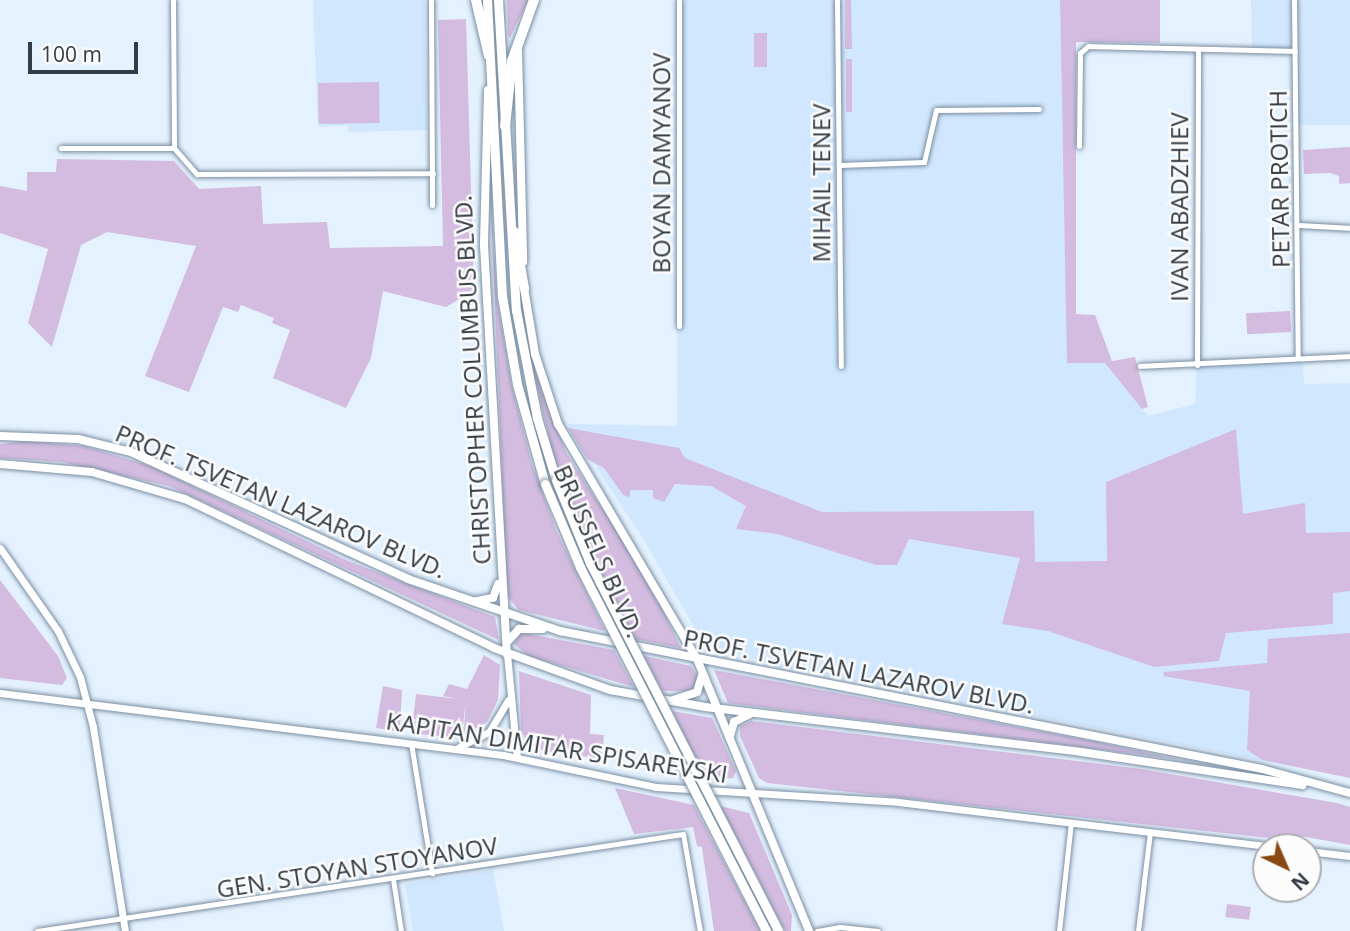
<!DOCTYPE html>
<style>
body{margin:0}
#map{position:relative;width:1350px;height:931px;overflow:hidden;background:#e4f1fe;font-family:"Open Sans",sans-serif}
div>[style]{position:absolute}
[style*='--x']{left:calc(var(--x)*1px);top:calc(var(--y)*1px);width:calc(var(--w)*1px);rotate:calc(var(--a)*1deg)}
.built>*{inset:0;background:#d1e7fd}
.green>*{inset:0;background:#d4bce0;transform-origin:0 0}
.roads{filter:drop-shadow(0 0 2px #7b8fa3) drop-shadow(0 0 2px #7b8fa3)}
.minor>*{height:5px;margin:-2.5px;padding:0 2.5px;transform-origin:2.5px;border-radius:2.5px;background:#fff}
.tertiary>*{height:7px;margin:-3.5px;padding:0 3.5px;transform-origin:3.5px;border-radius:3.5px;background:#fff}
.secondary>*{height:8px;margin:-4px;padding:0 4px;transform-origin:4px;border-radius:4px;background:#fff}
.primary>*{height:9px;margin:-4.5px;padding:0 4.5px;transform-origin:4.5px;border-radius:4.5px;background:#fff}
.trunk>*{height:10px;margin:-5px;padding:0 5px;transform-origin:5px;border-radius:5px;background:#fff}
.bridges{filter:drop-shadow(0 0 2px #7b8fa3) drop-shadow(0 0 2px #7b8fa3)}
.primary-bridge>*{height:9px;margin:-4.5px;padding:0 4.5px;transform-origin:4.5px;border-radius:4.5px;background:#fff}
span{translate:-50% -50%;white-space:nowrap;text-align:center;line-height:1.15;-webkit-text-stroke:5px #fcfcfc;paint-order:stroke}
.street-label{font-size:24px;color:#333b44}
.north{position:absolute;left:1252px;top:833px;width:70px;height:70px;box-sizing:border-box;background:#fcfcfc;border:2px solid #acafb2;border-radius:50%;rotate:136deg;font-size:19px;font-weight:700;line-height:28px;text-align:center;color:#333b44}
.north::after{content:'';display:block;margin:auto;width:24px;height:32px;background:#8a4814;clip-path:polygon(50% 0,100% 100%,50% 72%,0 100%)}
.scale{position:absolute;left:28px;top:42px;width:110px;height:32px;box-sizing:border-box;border:4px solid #333b44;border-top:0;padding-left:9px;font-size:21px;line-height:24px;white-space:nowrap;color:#333b44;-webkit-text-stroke:5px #fcfcfc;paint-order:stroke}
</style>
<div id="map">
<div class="built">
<i style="clip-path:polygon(313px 0,425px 0,427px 130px,348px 132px,348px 125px,318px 127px)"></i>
<i style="clip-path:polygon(679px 0,1060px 0,1068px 363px,1105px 363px,1148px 416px,1195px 404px,1197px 365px,1298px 357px,1303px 363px,1304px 384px,1350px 383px,1350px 778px,784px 667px,705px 646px,645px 542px,568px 424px,677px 426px)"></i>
<i style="clip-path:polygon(1251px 0,1350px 0,1350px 125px,1296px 125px,1295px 52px,1252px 51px)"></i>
<i style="clip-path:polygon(493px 870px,504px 931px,413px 931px,405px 884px)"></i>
</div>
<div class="green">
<i style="clip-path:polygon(507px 0,528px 0,510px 38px,508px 36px)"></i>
<i style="clip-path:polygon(845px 0,851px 0,852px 49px,845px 49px)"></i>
<i style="clip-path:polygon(1060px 0,1160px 0,1160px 43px,1076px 42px,1076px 314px,1095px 315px,1112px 361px,1135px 357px,1148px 407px,1142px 409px,1105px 363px,1067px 363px)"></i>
<i style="clip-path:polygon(466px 19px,474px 290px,446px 307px,383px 291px,371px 358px,346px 408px,273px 378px,290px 330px,272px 323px,274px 318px,241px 305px,238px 312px,223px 307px,189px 392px,145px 376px,196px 246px,107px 232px,81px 245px,52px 347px,28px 323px,48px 249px,0 233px,0 186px,27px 191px,27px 172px,56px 172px,57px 159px,174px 161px,199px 189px,261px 186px,263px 224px,327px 222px,330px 248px,443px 246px,438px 20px)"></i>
<i style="left:754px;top:33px;width:13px;height:34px"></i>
<i style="left:846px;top:59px;width:6px;height:53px"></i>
<i style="left:379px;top:82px;width:41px;height:61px;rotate:89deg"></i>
<i style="clip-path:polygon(1350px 147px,1350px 183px,1339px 184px,1339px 176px,1330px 173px,1304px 174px,1303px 150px)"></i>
<i style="clip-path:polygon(489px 163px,497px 299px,511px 383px,532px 464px,557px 532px,605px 631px,519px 610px,507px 596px)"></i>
<i style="left:1290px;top:311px;width:21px;height:44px;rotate:87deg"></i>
<i style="clip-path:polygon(529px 355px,566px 452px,649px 582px,681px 648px,635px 639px,594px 556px,554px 458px)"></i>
<i style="clip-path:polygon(568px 428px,679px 448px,685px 458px,822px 512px,1034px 511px,1035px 562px,1107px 561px,1106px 482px,1236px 429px,1243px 514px,1305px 503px,1306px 533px,1350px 532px,1350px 591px,1333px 593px,1333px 624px,1226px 633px,1219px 661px,1154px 667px,1048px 631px,1002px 624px,1020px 558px,909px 539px,897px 565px,876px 565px,778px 534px,736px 529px,746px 506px,711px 486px,675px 484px,664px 502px,653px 498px,653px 490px,630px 490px,630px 497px,623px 495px,604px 468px,587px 459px)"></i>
<i style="clip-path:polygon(25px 441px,84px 446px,151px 466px,348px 561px,495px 617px,499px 640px,169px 486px,62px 462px,0 458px,0 444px)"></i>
<i style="clip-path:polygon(0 580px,58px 656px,67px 678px,62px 685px,0 678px)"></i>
<i style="clip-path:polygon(518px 632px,614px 650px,634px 687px,529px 656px,514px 644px)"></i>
<i style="clip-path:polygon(1350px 633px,1350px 778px,1263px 760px,1247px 750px,1250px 691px,1163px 676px,1164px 672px,1267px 663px,1268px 639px)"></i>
<i style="clip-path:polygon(484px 655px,500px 665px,498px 700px,487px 722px,457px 738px,410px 733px,410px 720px,464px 727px,466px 700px,463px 725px,413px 719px,416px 694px,459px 699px,443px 696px,449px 684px,467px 689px)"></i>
<i style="clip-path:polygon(644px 656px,691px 666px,698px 677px,694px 691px,662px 691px)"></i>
<i style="clip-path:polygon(714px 670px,1098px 742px,1176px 759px,728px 703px)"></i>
<i style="clip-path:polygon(519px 671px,591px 695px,590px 734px,604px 735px,602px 759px,544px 751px,526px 741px,521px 730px)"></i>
<i style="clip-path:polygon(383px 686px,402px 690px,400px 728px,396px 731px,376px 728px)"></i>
<i style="clip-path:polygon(672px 711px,712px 718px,736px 771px,733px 778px,707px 780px)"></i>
<i style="clip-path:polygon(751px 721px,1141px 769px,1337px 803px,1350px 807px,1350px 845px,1295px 835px,1279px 839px,767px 783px,759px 778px,740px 736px,740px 726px)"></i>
<i style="clip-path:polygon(615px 788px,694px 805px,760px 931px,714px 931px,702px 847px,697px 846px,693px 827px,634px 834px)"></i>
<i style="clip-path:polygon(720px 806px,749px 813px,792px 915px,791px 931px,785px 931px)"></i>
<i style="left:1227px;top:904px;width:24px;height:13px;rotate:7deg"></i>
</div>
<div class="roads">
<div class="minor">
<i style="--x:173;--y:0;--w:148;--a:89.6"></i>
<i style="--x:431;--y:0;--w:205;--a:89.7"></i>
<i style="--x:679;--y:0;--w:326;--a:90"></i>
<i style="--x:837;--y:0;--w:366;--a:89.4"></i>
<i style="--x:1294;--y:0;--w:357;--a:89.4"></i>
<i style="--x:1079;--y:146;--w:93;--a:-89.4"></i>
<i style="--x:1080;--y:53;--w:11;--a:-41"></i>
<i style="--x:1088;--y:46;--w:207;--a:1.4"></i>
<i style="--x:61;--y:148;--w:113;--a:0"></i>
<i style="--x:174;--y:148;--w:35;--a:49"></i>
<i style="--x:197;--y:174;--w:236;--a:-0.2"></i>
<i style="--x:840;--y:165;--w:84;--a:-2"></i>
<i style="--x:924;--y:162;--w:53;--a:-77"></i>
<i style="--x:936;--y:110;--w:103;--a:-0.6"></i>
<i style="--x:1297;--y:225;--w:53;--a:3.2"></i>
<i style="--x:1197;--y:365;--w:315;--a:-89.8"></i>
<i style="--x:1140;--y:366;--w:210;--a:-2.7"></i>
<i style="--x:411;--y:743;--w:132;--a:80.8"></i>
<i style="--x:393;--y:879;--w:53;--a:81.3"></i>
<i style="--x:37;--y:931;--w:653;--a:-8.54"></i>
<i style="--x:683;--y:834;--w:98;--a:80.1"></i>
<i style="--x:817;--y:931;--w:23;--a:-10"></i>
<i style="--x:840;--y:927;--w:38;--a:6"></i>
<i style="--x:1059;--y:931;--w:109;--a:-83.7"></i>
<i style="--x:1138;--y:931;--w:100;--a:-83.1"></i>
</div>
<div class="tertiary">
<i style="--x:0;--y:548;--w:101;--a:55.1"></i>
<i style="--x:58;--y:631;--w:51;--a:64.4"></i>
<i style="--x:80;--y:677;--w:52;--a:75.4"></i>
<i style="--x:93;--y:727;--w:206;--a:81.1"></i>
<i style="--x:507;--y:654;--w:103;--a:84.5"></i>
<i style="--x:0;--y:693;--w:507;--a:7.03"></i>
<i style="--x:503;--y:755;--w:156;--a:11.8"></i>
<i style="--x:656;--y:787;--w:242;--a:3.5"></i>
<i style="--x:898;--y:802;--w:381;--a:6.8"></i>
<i style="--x:459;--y:747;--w:34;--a:-27"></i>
<i style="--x:489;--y:732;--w:37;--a:-59"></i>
<i style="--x:1308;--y:851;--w:42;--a:6.8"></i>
</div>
<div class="secondary">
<i style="--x:518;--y:51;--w:211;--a:88.6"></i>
<i style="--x:488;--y:90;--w:155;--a:91.5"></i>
<i style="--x:484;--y:245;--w:410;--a:86.8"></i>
<i style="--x:523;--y:282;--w:73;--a:80.5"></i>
<i style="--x:535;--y:354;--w:74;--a:71.8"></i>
<i style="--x:558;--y:424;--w:273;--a:59.4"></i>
<i style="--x:697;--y:659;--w:294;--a:67.6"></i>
<i style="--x:0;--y:436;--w:78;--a:2.2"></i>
<i style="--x:78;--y:439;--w:55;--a:13.8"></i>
<i style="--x:131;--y:452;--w:305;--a:24.6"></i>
<i style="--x:408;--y:579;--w:161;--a:18.9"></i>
<i style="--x:560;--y:631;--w:715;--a:11.12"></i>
<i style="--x:1262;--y:769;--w:91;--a:15.3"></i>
<i style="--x:0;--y:464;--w:92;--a:5"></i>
<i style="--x:92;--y:472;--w:97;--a:16.2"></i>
<i style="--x:185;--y:499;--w:343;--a:25.7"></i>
<i style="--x:494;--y:648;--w:123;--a:19.9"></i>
<i style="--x:610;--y:690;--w:97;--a:10.1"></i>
<i style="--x:705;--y:707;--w:379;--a:6.8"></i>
<i style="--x:1081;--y:752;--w:224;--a:8.5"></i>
<i style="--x:477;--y:601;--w:16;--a:-11"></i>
<i style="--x:493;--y:598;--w:15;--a:-70"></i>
<i style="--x:507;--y:642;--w:18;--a:-47"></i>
<i style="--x:519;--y:629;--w:24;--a:0"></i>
<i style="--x:673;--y:700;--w:25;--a:-18"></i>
<i style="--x:697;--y:692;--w:17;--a:-73"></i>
<i style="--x:730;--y:736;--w:15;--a:-74"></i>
<i style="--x:734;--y:722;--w:18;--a:-27"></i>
</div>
<div class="primary">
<i style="--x:487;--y:0;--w:296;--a:87.1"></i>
<i style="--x:502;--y:296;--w:89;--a:80.3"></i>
<i style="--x:517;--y:384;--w:104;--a:74.4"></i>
<i style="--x:498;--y:0;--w:311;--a:86.7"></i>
<i style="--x:516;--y:310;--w:110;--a:79"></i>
<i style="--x:537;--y:418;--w:65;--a:73"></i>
<i style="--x:514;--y:231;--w:58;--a:80"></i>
</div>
<div class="trunk">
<i style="--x:476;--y:0;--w:57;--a:76.9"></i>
<i style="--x:505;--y:126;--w:65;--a:-83.9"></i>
<i style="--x:512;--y:61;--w:65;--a:-70.2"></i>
</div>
</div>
<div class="bridges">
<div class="primary-bridge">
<i style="--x:556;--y:480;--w:90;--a:67.7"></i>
<i style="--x:590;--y:563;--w:413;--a:62.9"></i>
<i style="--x:545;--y:484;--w:90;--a:67.1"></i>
<i style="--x:580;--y:567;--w:409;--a:62.9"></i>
</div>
</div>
<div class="street-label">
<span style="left:661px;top:163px;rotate:-90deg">BOYAN DAMYANOV</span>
<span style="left:1279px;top:179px;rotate:-91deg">PETAR PROTICH</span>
<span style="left:821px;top:183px;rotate:-90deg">MIHAIL TENEV</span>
<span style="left:1179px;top:207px;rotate:-90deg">IVAN ABADZHIEV</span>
<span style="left:472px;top:380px;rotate:-93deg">CHRISTOPHER COLUMBUS BLVD.</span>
<span style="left:281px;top:501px;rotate:23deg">PROF. TSVETAN LAZAROV BLVD.</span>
<span style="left:599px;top:551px;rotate:66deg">BRUSSELS BLVD.</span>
<span style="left:859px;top:671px;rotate:11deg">PROF. TSVETAN LAZAROV BLVD.</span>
<span style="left:557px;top:747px;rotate:9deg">KAPITAN DIMITAR SPISAREVSKI</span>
<span style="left:357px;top:867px;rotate:-9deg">GEN. STOYAN STOYANOV</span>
</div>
<div class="north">N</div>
<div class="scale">100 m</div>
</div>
